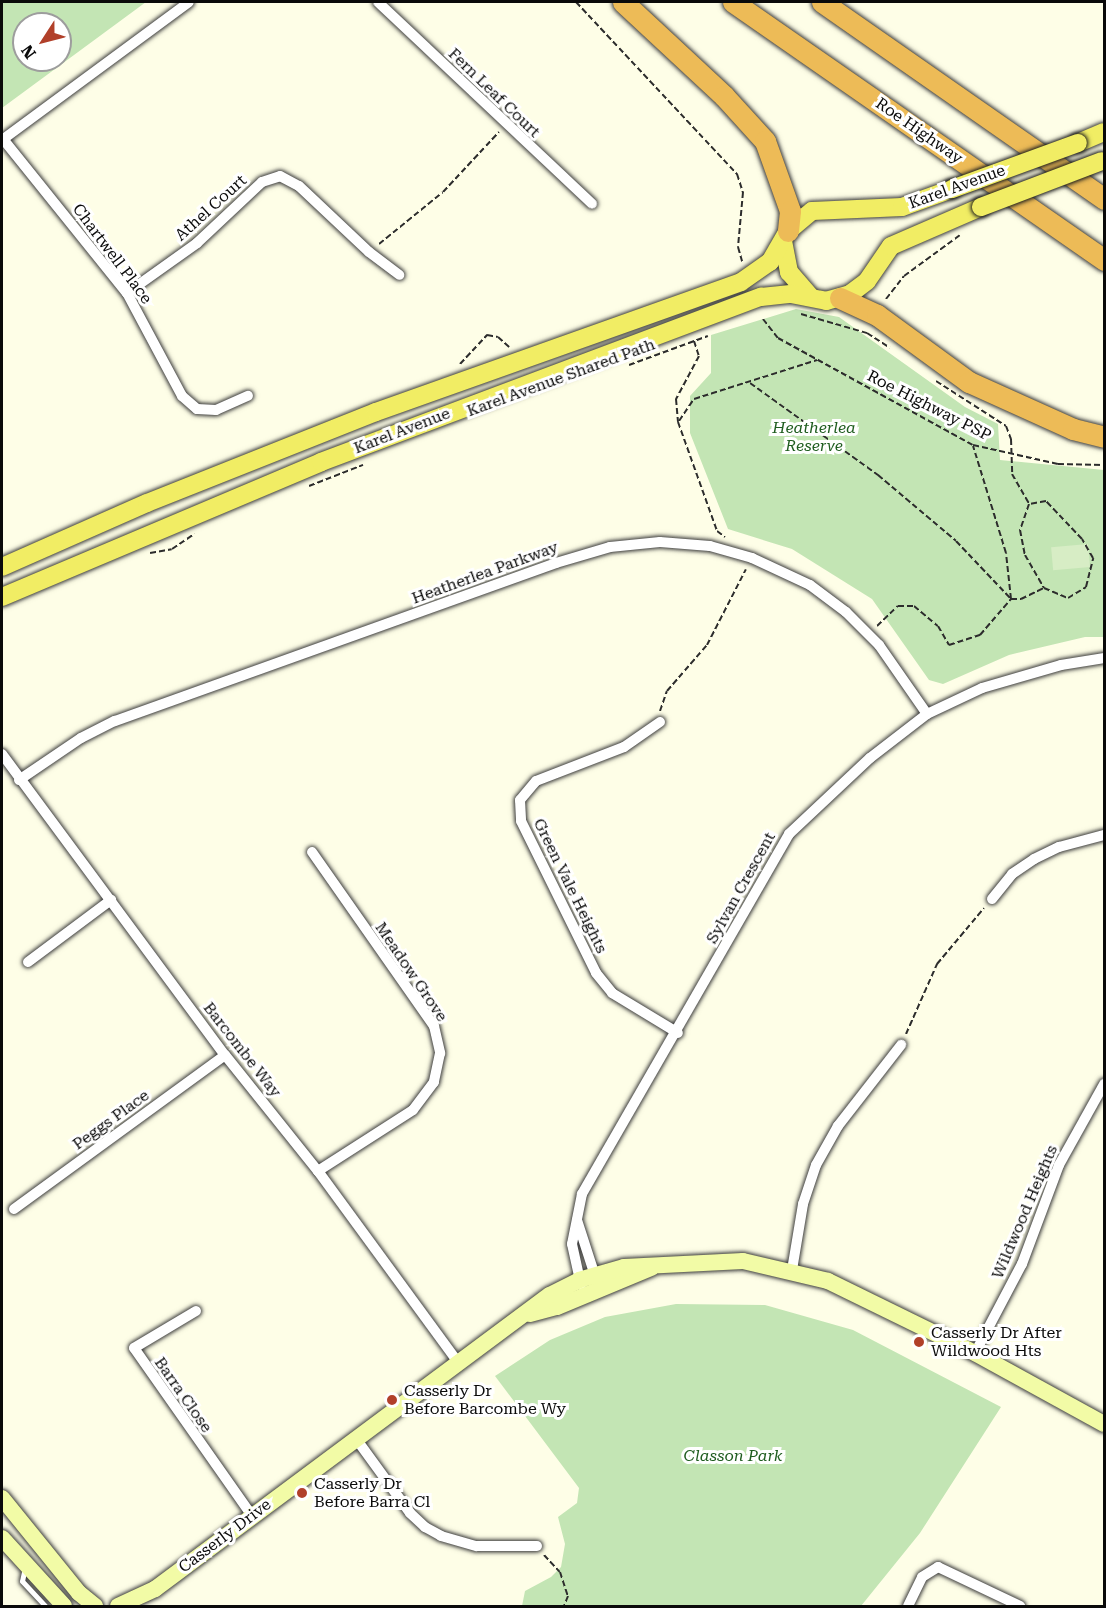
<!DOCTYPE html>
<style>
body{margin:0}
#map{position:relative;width:1106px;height:1608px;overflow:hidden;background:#fefee7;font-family:"Roboto Serif",serif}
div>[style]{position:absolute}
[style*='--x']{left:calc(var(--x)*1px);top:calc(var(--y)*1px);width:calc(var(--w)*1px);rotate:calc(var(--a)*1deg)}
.green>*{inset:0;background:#c3e5b4}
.pitch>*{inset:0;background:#d7edc5;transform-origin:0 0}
.path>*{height:2px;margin-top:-1px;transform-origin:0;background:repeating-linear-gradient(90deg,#2c2c2c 0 6px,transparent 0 9px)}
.roads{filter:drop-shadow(0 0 2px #3d3d3d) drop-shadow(0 0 2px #3d3d3d)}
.lane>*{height:5px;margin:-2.5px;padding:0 2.5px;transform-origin:2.5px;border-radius:2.5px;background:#fff}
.street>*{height:10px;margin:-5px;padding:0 5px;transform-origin:5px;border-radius:5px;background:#fff}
.secondary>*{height:16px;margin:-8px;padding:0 8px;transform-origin:8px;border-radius:8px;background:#f2fba6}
.primary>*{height:18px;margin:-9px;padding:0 9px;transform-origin:9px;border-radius:9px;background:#f1ed64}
.highway>*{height:21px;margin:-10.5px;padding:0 10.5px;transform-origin:10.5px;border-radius:10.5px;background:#edbb57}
.bridges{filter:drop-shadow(0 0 2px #1b1b1b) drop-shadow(0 0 2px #1b1b1b)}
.primary-bridge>*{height:18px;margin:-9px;padding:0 9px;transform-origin:9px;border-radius:9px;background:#f1ed64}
.dots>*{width:16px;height:16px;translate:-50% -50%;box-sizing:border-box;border:3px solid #fff;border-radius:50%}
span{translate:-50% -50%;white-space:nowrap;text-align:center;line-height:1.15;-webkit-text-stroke:6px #fff;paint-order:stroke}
.street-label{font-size:16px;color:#0a0a0a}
.park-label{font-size:16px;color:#1f5d1f;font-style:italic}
.poi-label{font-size:16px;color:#0a0a0a}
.left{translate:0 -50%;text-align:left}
.frame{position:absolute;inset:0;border:3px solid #0a0a0a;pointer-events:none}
.north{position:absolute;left:12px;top:12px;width:60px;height:60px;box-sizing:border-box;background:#fff;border:2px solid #9d9d9d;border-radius:50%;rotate:234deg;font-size:16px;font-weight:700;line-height:24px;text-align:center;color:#0a0a0a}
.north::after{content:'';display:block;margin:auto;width:21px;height:27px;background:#b1402a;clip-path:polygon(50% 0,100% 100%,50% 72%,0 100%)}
</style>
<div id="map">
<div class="green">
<i style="clip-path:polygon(evenodd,2px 2px,146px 2px,2px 108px,2px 2px,24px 24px,60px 24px,60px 60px,24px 60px,24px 24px)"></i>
<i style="clip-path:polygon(796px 309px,839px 317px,965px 407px,998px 424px,1000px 460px,1104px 470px,1104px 637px,1085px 637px,1009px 655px,943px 684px,929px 680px,872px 599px,792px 549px,728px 529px,690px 433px,690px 396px,711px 373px,711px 335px)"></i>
<i style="clip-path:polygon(676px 1304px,765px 1305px,853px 1330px,1001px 1407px,920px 1533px,861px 1606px,522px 1606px,525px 1591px,551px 1577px,561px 1567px,565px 1544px,558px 1517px,577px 1503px,579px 1488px,495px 1376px,550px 1340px,605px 1317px)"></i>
</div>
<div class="pitch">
<i style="left:1088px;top:544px;width:23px;height:37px;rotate:85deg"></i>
</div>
<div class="path">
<i style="--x:576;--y:2;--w:236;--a:46.9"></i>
<i style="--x:737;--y:174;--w:19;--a:72"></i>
<i style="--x:743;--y:192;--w:55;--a:95.2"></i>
<i style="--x:738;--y:247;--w:15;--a:74"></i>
<i style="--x:379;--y:244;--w:82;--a:-39.1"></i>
<i style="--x:443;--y:192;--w:82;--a:-47"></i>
<i style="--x:886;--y:299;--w:29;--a:-52"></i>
<i style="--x:904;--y:276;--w:69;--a:-36.2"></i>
<i style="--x:801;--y:314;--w:69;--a:16.1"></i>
<i style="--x:867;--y:333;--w:27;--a:33"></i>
<i style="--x:763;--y:319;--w:24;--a:52"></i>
<i style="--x:778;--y:338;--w:222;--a:28.8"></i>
<i style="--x:973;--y:445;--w:87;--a:12.6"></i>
<i style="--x:1058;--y:464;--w:46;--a:1.2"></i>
<i style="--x:694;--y:341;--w:16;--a:72"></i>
<i style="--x:699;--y:356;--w:49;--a:118.1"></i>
<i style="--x:676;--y:399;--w:23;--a:85"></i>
<i style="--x:678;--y:422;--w:116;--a:70.3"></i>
<i style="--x:717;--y:531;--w:10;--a:37"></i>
<i style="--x:460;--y:364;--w:40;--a:-47"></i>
<i style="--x:487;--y:335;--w:11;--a:10"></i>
<i style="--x:498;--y:337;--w:15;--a:42"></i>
<i style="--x:629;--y:365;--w:84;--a:-20.2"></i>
<i style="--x:936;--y:381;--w:83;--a:32.7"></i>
<i style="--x:1006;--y:426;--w:14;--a:69"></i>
<i style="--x:1011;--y:439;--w:35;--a:88"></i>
<i style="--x:1012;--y:474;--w:34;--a:60"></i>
<i style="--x:1029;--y:504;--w:28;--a:109"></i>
<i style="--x:1020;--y:530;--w:25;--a:79"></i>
<i style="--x:1025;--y:555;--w:38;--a:60"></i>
<i style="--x:1044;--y:588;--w:26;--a:23"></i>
<i style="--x:1068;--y:598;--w:21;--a:-31"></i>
<i style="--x:1086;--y:587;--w:30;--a:-76"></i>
<i style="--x:1093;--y:558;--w:22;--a:-120"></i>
<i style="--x:1082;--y:539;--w:52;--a:-133.5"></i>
<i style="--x:1046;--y:501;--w:17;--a:170"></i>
<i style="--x:750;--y:383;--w:158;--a:35.7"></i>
<i style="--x:878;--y:475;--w:102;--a:40.2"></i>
<i style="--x:956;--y:541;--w:80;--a:46.5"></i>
<i style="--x:1011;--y:599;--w:10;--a:0"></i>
<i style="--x:1021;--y:599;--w:25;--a:-26"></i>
<i style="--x:679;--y:421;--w:27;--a:-56"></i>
<i style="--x:694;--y:399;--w:129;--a:-17.6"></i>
<i style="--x:309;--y:486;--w:58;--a:-21.3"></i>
<i style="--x:150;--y:553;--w:22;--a:-10"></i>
<i style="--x:172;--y:549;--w:27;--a:-34"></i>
<i style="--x:877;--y:626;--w:29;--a:-44"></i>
<i style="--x:898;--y:606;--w:16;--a:0"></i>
<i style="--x:914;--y:606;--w:31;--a:40"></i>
<i style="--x:938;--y:626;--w:22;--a:60"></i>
<i style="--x:949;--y:645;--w:33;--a:-18"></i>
<i style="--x:980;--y:635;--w:48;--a:-49.3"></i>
<i style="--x:1011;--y:599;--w:46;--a:-96.2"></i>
<i style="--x:1006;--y:553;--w:112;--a:-107.1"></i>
<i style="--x:660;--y:711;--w:21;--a:-71"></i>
<i style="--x:667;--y:691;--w:61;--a:-49"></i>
<i style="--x:707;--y:645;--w:85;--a:-62.8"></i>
<i style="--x:906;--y:1034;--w:77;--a:-66.1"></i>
<i style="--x:937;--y:964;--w:73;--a:-50"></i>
<i style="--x:544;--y:1555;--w:23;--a:47"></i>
<i style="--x:560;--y:1572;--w:25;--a:72"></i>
<i style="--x:568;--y:1596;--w:11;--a:112"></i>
</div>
<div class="roads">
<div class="lane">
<i style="--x:25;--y:1567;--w:14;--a:102"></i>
<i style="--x:22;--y:1581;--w:34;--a:47"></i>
</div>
<div class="street">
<i style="--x:378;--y:2;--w:294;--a:43.3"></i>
<i style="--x:3;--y:139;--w:198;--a:51.2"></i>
<i style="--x:127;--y:293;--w:117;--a:61.9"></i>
<i style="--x:182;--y:396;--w:20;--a:41"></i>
<i style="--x:197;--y:409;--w:19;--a:3"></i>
<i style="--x:216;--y:410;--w:35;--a:-24"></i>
<i style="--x:2;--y:140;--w:232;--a:-36.4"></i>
<i style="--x:127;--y:293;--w:86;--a:-35.5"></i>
<i style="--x:197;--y:243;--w:89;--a:-43.2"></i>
<i style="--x:262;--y:182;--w:19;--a:-18"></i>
<i style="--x:280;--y:176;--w:21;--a:28"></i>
<i style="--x:299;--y:186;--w:96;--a:43.3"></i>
<i style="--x:369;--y:252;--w:38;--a:37"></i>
<i style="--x:660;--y:722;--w:44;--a:145.2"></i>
<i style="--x:624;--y:747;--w:94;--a:158.9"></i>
<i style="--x:536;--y:781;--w:25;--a:130"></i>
<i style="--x:520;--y:800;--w:21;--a:87"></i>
<i style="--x:521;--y:821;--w:169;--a:63.7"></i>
<i style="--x:596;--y:973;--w:26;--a:51"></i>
<i style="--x:612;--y:993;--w:77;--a:31.2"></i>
<i style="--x:2;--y:754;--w:375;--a:53.5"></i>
<i style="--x:225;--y:1055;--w:149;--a:51.3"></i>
<i style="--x:318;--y:1171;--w:239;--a:53.8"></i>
<i style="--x:19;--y:780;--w:75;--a:-34.1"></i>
<i style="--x:81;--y:738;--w:38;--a:-27"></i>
<i style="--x:115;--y:721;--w:468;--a:-19.7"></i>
<i style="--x:556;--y:563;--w:56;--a:-16.5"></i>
<i style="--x:610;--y:547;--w:50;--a:-5.7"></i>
<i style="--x:660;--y:542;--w:50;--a:4.6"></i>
<i style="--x:710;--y:546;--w:44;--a:15.9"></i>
<i style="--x:752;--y:558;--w:64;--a:25"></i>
<i style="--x:810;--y:585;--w:45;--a:36.9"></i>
<i style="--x:846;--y:612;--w:47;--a:45"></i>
<i style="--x:879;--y:645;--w:84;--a:55.2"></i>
<i style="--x:312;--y:852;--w:213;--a:55"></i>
<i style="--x:434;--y:1026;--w:28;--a:77"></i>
<i style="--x:440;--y:1053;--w:30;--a:102"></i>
<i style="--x:434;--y:1082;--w:35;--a:127"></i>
<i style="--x:413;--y:1110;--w:113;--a:147.3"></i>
<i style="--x:992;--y:899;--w:32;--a:-51"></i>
<i style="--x:1012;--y:874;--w:27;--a:-34"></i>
<i style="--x:1034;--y:859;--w:28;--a:-26"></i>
<i style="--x:1059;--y:847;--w:47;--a:-14.9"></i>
<i style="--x:28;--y:962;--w:104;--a:-36.8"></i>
<i style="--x:14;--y:1209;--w:261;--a:-36.1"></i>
<i style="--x:577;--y:1220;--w:62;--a:72.1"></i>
<i style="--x:792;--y:1270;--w:67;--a:-80.5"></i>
<i style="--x:803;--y:1204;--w:41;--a:-71.6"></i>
<i style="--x:816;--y:1165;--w:45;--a:-60.6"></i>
<i style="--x:838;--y:1126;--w:103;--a:-52.1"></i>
<i style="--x:581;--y:1285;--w:42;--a:-102.4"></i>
<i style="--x:572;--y:1244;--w:51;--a:-78.7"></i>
<i style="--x:582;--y:1194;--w:415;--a:-60.1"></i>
<i style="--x:789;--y:834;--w:111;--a:-43.2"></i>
<i style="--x:870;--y:758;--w:72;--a:-37.7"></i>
<i style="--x:927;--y:714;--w:61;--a:-25.3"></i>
<i style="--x:982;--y:688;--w:82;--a:-16.2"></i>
<i style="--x:1061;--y:665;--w:44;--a:-9.2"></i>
<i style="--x:196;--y:1311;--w:72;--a:149.2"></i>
<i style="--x:134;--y:1348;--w:205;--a:54.9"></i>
<i style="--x:975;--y:1353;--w:101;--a:-62.2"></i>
<i style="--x:1022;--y:1264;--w:106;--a:-69.5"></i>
<i style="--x:1059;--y:1165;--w:93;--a:-60.9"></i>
<i style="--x:357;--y:1440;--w:90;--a:54"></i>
<i style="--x:410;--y:1513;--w:21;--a:43"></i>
<i style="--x:425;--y:1527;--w:18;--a:29"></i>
<i style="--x:441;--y:1536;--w:37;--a:16"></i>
<i style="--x:477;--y:1546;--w:60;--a:0"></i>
<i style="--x:908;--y:1606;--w:32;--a:-64"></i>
<i style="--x:922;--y:1577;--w:19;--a:-32"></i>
<i style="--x:938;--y:1567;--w:91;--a:25.4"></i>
</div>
<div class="secondary">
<i style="--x:530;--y:1314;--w:28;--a:-15"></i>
<i style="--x:557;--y:1307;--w:102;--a:-22.5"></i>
<i style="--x:2;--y:1498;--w:122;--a:51"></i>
<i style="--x:79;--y:1593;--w:21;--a:39"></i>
<i style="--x:2;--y:1538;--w:92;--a:47.6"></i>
<i style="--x:118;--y:1606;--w:41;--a:-24.7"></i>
<i style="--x:155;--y:1589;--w:492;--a:-36.7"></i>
<i style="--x:550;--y:1295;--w:33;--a:-27"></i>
<i style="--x:579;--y:1280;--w:47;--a:-16.1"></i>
<i style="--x:624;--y:1267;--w:119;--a:-2.9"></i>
<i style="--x:743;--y:1261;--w:87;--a:13.2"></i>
<i style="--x:828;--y:1281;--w:164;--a:26.1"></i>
<i style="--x:975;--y:1353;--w:147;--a:28.8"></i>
</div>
<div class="primary">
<i style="--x:1078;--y:143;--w:28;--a:-23"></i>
<i style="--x:783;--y:241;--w:32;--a:79"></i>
<i style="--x:789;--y:272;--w:32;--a:49"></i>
<i style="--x:2;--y:567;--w:158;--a:-23.8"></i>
<i style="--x:147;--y:503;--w:246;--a:-21.7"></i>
<i style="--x:376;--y:412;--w:387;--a:-19.6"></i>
<i style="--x:741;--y:282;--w:35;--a:-35"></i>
<i style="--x:770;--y:262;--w:36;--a:-60"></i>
<i style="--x:788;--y:231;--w:31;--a:-40"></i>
<i style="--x:812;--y:211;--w:90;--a:-2.5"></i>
<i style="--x:902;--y:207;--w:53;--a:-19.8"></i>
<i style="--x:2;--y:597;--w:346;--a:-22.9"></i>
<i style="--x:321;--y:462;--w:470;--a:-20.6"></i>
<i style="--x:761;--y:297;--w:30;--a:-6"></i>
<i style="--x:791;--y:294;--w:36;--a:11"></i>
<i style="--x:826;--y:301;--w:25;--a:-16"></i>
<i style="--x:850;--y:294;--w:21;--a:-37"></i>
<i style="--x:867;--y:281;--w:42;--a:-55.6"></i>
<i style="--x:891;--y:246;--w:98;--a:-23.4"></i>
</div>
<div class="highway">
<i style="--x:623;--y:2;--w:138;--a:42.9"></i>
<i style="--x:724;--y:96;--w:61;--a:47.7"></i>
<i style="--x:765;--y:141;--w:74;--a:70.3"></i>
<i style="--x:790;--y:211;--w:20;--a:96"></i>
<i style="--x:733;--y:2;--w:452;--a:34.8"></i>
<i style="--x:822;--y:2;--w:344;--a:34.9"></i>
<i style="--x:840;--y:298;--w:41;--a:24.7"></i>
<i style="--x:877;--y:315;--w:114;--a:36.1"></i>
<i style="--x:969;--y:382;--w:114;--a:24.3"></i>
<i style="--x:1073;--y:429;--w:32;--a:14"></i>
</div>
</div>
<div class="bridges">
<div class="primary-bridge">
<i style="--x:952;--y:189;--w:134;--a:-20.1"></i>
<i style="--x:981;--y:207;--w:129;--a:-20.8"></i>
</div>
</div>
<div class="dots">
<i style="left:919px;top:1342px;background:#b1402a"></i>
<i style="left:392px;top:1400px;background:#b1402a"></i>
<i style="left:302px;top:1493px;background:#b1402a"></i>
</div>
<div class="street-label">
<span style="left:494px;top:93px;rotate:44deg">Fern Leaf Court</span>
<span style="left:919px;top:131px;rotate:35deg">Roe Highway</span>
<span style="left:957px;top:187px;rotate:-20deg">Karel Avenue</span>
<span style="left:211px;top:208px;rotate:-42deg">Athel Court</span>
<span style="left:112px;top:254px;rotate:53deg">Chartwell Place</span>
<span style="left:561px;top:378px;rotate:-20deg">Karel Avenue Shared Path</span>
<span style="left:929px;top:406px;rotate:27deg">Roe Highway PSP</span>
<span style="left:402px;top:431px;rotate:-21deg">Karel Avenue</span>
<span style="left:485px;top:573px;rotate:-20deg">Heatherlea Parkway</span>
<span style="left:570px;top:886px;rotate:64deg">Green Vale Heights</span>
<span style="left:741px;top:888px;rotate:-61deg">Sylvan Crescent</span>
<span style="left:411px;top:972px;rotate:56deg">Meadow Grove</span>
<span style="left:242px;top:1050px;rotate:52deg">Barcombe Way</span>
<span style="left:111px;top:1120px;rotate:-36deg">Peggs Place</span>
<span style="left:1025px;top:1212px;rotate:-67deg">Wildwood Heights</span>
<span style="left:183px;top:1395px;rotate:55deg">Barra Close</span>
<span style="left:225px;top:1536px;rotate:-37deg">Casserly Drive</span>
</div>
<div class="park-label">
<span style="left:814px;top:437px">Heatherlea<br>Reserve</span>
<span style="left:733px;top:1456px">Classon Park</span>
</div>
<div class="poi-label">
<span class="left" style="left:931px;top:1342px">Casserly Dr After<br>Wildwood Hts</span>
<span class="left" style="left:404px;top:1400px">Casserly Dr<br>Before Barcombe Wy</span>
<span class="left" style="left:314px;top:1493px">Casserly Dr<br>Before Barra Cl</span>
</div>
<div class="frame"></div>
<div class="north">N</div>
</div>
